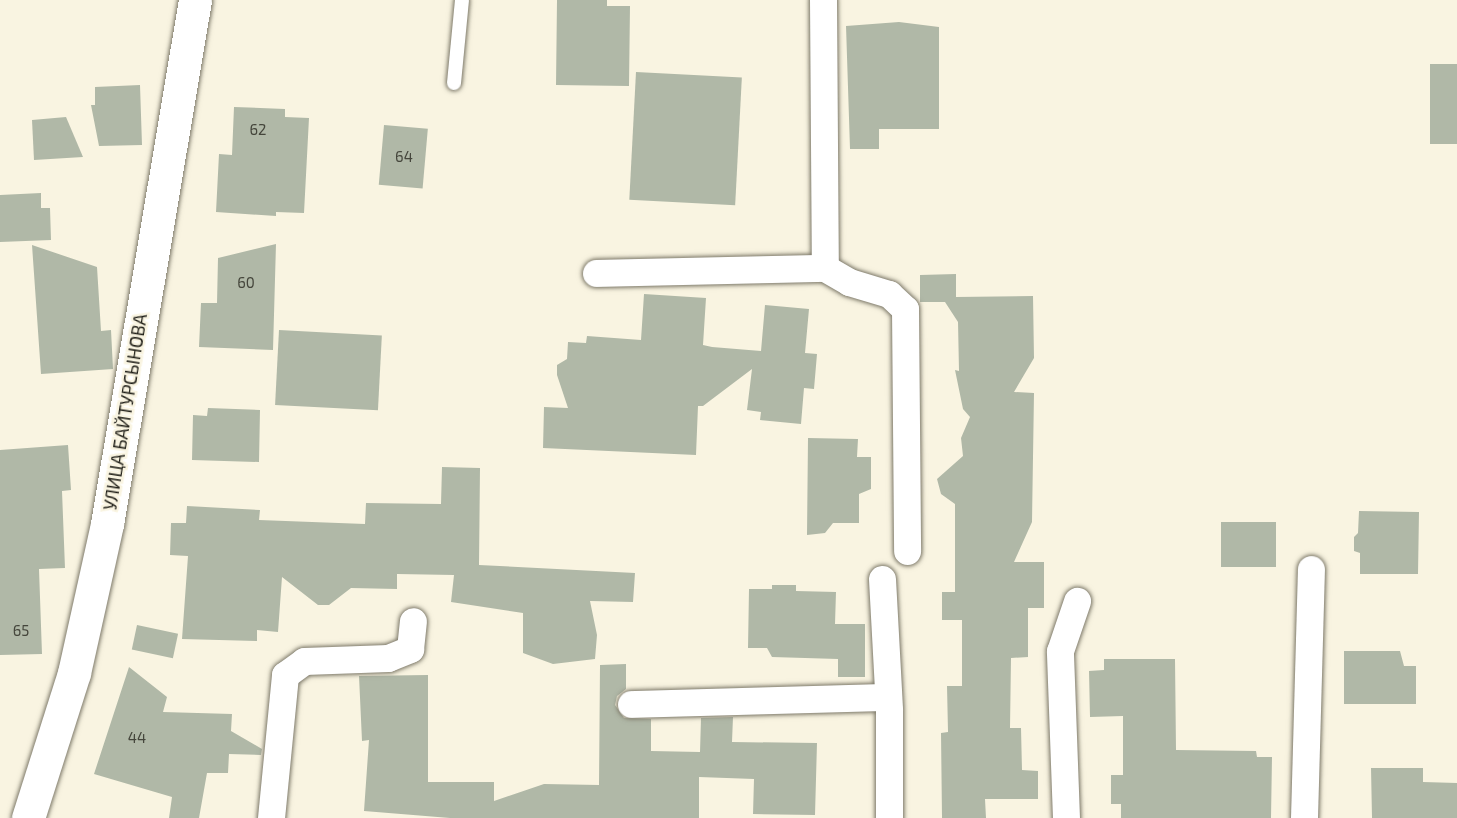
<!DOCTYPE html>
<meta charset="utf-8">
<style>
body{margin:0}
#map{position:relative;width:1457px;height:818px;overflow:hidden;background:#f9f4e1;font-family:"Exo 2",sans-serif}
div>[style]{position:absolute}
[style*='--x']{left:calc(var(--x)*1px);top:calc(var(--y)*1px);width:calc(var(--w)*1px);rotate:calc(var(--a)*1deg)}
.building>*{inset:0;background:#b0b8a7;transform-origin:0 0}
.roads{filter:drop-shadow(0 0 2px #7e7a6a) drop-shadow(0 0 2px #7e7a6a)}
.lane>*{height:14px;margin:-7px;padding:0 7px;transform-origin:7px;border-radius:7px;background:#fff}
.street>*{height:27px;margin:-13.5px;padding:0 13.5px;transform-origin:13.5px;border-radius:13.5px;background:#fff}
.secondary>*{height:33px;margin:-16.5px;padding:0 16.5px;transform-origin:16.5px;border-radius:16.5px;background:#fff}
span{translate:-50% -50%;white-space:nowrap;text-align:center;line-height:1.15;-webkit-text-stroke:5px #f9f4e1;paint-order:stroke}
.number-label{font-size:15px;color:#45463c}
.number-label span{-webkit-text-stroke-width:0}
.street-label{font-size:18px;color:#212019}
</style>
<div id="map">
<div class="building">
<i style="clip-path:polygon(557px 0,607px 0,607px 6px,630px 6px,629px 86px,556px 85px)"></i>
<i style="clip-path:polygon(899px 22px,939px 27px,939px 129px,879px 129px,879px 149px,850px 149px,846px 26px)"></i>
<i style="left:1430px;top:64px;width:27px;height:80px"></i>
<i style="left:636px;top:72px;width:106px;height:128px;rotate:3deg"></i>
<i style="clip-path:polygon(140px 85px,142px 145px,99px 146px,91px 105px,95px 105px,95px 87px)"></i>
<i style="clip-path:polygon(234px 107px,285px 109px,285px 117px,309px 118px,304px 213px,276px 212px,276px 216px,216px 212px,219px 154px,232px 155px)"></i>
<i style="clip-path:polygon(66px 117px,83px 157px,34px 160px,32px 120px)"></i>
<i style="left:384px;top:125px;width:44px;height:60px;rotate:5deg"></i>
<i style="clip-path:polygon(41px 193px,41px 208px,50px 208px,51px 240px,0 242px,0 195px)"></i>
<i style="clip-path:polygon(276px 244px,273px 350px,199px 347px,201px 303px,217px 303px,218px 258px)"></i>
<i style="clip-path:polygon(32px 245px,97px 267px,101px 331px,111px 330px,113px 369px,41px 374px)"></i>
<i style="clip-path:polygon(956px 274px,956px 297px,1033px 296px,1034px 358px,1014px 392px,1034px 393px,1032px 522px,1014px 562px,1044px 562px,1044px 608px,1028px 608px,1028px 657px,1011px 658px,1010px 728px,1021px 728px,1022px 770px,1038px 771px,1038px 799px,985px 799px,986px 818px,942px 818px,941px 733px,948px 732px,947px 686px,962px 686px,962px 620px,942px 620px,942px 592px,955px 592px,955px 504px,941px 494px,937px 479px,963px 456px,961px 438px,970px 417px,963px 409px,955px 370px,959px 371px,958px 322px,945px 302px,920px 302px,920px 275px)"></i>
<i style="clip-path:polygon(644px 294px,706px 298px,703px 345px,712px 347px,761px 351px,765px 305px,809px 309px,805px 353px,817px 354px,814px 389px,804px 388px,801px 424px,760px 420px,761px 412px,747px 410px,752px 369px,703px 406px,698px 406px,696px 455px,543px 448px,544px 407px,568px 408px,557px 375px,557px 365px,567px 359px,568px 342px,586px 343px,587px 336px,641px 340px)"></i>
<i style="left:279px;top:330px;width:103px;height:75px;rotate:3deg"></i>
<i style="clip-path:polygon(208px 408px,260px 410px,259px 462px,192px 460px,193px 415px,207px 416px)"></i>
<i style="clip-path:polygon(808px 438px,858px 439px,857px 457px,871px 457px,871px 489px,859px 494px,859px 523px,833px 523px,825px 533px,807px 535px)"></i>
<i style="clip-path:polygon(68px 445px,71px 490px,62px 491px,65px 568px,39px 569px,42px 654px,0 655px,0 450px)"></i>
<i style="clip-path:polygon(442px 467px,480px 468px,479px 565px,635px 573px,633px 602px,590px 601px,597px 635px,595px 659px,553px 664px,523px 653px,523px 613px,451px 602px,454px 575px,397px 574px,397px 589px,351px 588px,329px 605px,318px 605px,282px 577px,278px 632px,257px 630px,257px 641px,182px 639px,188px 556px,170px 555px,171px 523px,186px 523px,187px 506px,260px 510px,259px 520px,365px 524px,366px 503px,441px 504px)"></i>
<i style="clip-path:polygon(1359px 511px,1419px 512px,1418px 574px,1360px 574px,1360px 553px,1354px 551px,1354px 537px,1358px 533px)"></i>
<i style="left:1221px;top:522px;width:55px;height:45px"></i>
<i style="clip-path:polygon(772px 585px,796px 585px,796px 591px,836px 592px,835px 624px,865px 624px,865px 677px,838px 677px,838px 659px,772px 657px,767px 648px,748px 648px,749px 589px,772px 589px)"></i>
<i style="left:137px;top:625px;width:42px;height:25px;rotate:12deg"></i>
<i style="clip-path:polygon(1344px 651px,1400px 651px,1404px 666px,1416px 666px,1416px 704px,1344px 704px)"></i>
<i style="clip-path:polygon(1104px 659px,1175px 659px,1176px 750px,1256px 751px,1257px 757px,1272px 757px,1271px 818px,1121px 818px,1121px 804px,1111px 804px,1111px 775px,1123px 775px,1123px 716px,1090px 717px,1089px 671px,1104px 670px)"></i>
<i style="clip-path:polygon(626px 664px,626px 689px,617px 696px,615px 705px,624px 718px,651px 719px,651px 751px,700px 752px,701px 718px,733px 717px,732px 742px,817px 743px,815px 815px,753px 814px,754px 779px,699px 777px,699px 818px,450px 818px,364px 811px,369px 740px,362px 741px,359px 676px,428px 675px,428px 782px,494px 782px,494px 801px,544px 784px,599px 785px,600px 665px)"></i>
<i style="clip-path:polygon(129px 667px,167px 697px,163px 712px,232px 714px,231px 731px,262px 749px,261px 755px,229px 754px,228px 773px,207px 773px,199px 818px,169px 818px,172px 797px,94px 774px)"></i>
<i style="clip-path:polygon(1371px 768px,1423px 768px,1423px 782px,1457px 783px,1457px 818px,1372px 818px)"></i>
</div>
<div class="roads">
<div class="lane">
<i style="--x:454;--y:83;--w:83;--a:-84.5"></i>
</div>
<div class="street">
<i style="--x:823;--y:0;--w:268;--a:89.6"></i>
<i style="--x:825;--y:268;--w:28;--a:30"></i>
<i style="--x:849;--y:282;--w:42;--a:16.7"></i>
<i style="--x:889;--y:294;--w:22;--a:43"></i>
<i style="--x:905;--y:309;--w:242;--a:89.5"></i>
<i style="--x:596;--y:273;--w:229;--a:-1.3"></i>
<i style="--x:882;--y:579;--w:131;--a:86.9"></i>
<i style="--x:889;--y:710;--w:108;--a:90"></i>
<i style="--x:631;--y:704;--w:257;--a:-1.6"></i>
<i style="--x:271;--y:818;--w:144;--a:-84.4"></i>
<i style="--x:285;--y:675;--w:24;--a:-36"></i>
<i style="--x:304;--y:661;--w:84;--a:-2"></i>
<i style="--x:388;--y:658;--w:24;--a:-22"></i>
<i style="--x:410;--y:649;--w:28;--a:-84"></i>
<i style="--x:1066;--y:818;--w:167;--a:-92.1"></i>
<i style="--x:1060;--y:651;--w:53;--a:-71.2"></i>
<i style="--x:1304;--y:818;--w:249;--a:-88.4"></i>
</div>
<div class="secondary">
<i style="--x:28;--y:818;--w:152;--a:-72.4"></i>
<i style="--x:74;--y:673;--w:153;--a:-77.5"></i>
<i style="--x:107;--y:524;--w:531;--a:-80.47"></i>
</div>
</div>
<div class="number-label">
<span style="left:258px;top:130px">62</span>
<span style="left:404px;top:157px">64</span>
<span style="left:246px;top:283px">60</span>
<span style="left:21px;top:631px">65</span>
<span style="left:137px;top:738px">44</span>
</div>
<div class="street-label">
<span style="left:125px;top:412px;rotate:-81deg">УЛИЦА БАЙТУРСЫНОВА</span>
</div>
</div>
